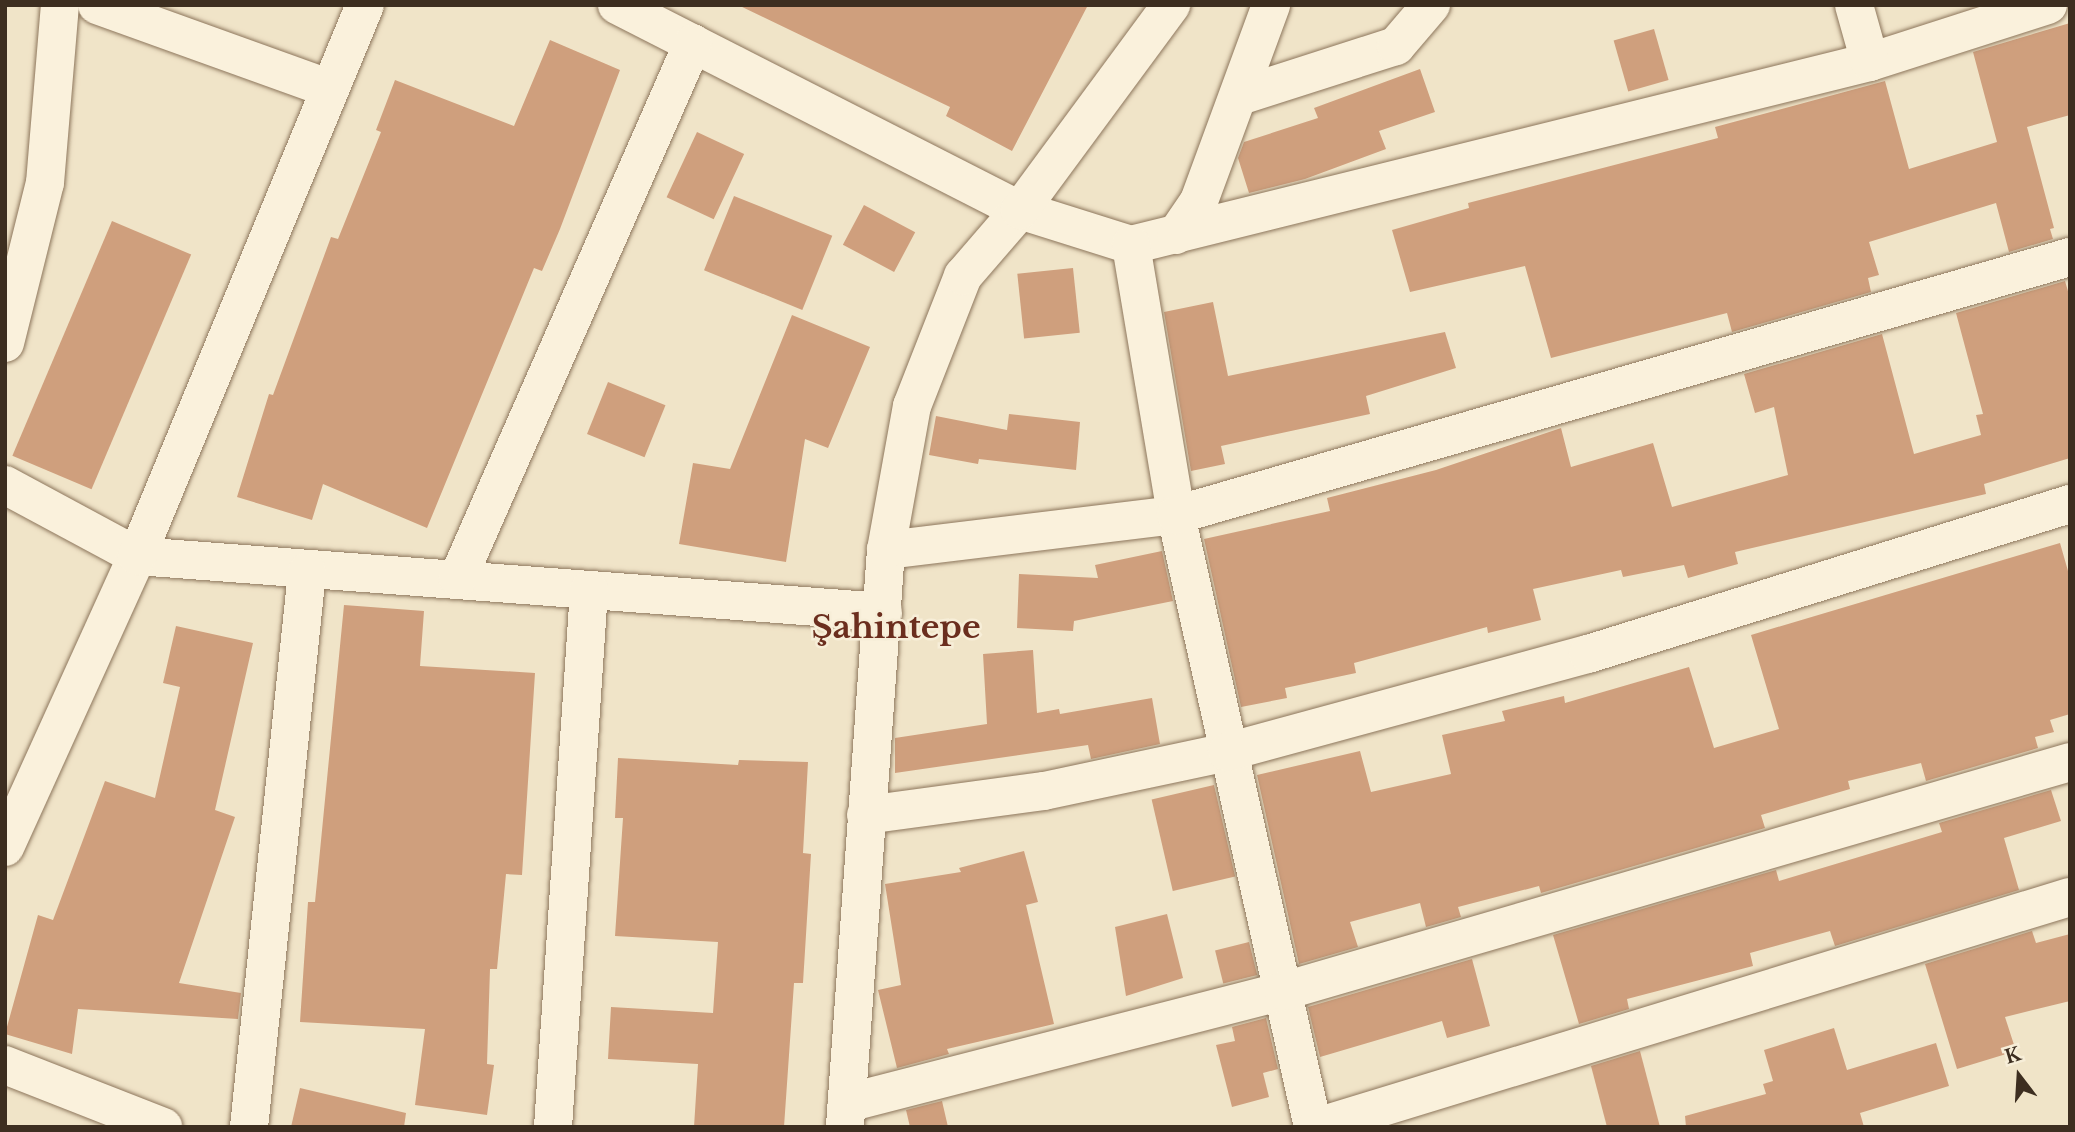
<!DOCTYPE html>
<meta charset="utf-8">
<style>
body{margin:0}
#map{position:relative;width:2075px;height:1132px;overflow:hidden;background:#f0e4c8;font-family:"Libre Baskerville",serif}
div>[style]{position:absolute}
[style*='--x']{left:calc(var(--x)*1px);top:calc(var(--y)*1px);width:calc(var(--w)*1px);rotate:calc(var(--a)*1deg)}
.building>*{inset:0;background:#cf9f7d;transform-origin:0 0}
.roads{filter:drop-shadow(0 0 2px #8d765c) drop-shadow(0 0 2px #8d765c)}
.minor>*{height:38px;margin:-19px;padding:0 19px;transform-origin:19px;border-radius:19px;background:#faf1dc}
span{translate:-50% -50%;white-space:nowrap;text-align:center;line-height:1.15;-webkit-text-stroke:5px #f7eed8;paint-order:stroke}
.district-label{font-size:32px;color:#6b2e1e;font-weight:700}
.frame{position:absolute;inset:0;border:7px solid #3d2e20;pointer-events:none}
.north{position:absolute;left:1984px;top:1041px;width:70px;height:70px;-webkit-text-stroke:5px #f7eed8;paint-order:stroke;rotate:343deg;font-size:19px;font-weight:700;line-height:28px;text-align:center;color:#3d2e20}
.north::after{content:'';display:block;margin:auto;width:24px;height:32px;background:#3d2e20;clip-path:polygon(50% 0,100% 100%,50% 72%,0 100%)}
</style>
<div id="map">
<div class="building">
<i style="clip-path:polygon(738px 5px,1088px 5px,1012px 151px,946px 116px,950px 107px)"></i>
<i style="clip-path:polygon(2070px 23px,2070px 115px,2027px 127px,2054px 228px,2050px 229px,2053px 239px,2009px 252px,1996px 203px,1869px 242px,1879px 275px,1868px 278px,1871px 292px,1732px 332px,1727px 313px,1551px 358px,1525px 266px,1410px 292px,1392px 230px,1469px 208px,1468px 203px,1718px 138px,1715px 127px,1885px 81px,1909px 169px,1997px 142px,1973px 52px)"></i>
<i style="left:1654px;top:29px;width:53px;height:42px;rotate:74deg"></i>
<i style="clip-path:polygon(550px 40px,620px 70px,560px 229px,542px 271px,534px 268px,427px 528px,323px 484px,312px 520px,237px 497px,269px 394px,273px 395px,331px 237px,338px 239px,381px 132px,376px 130px,395px 80px,514px 126px)"></i>
<i style="clip-path:polygon(1420px 69px,1435px 112px,1379px 131px,1386px 149px,1305px 179px,1249px 193px,1238px 158px,1244px 142px,1318px 118px,1314px 108px)"></i>
<i style="left:697px;top:132px;width:52px;height:72px;rotate:25deg"></i>
<i style="left:734px;top:196px;width:106px;height:80px;rotate:22deg"></i>
<i style="left:864px;top:205px;width:58px;height:45px;rotate:28deg"></i>
<i style="left:112px;top:221px;width:86px;height:255px;rotate:23deg"></i>
<i style="left:1073px;top:268px;width:65px;height:56px;rotate:84deg"></i>
<i style="clip-path:polygon(2065px 281px,2070px 298px,2070px 458px,1984px 484px,1986px 494px,1735px 552px,1738px 564px,1688px 578px,1684px 565px,1623px 577px,1621px 570px,1533px 589px,1541px 620px,1488px 633px,1487px 627px,1354px 663px,1356px 673px,1285px 688px,1287px 698px,1241px 707px,1204px 539px,1330px 511px,1327px 498px,1436px 470px,1561px 428px,1571px 467px,1653px 443px,1672px 507px,1788px 475px,1774px 407px,1755px 413px,1744px 374px,1882px 334px,1914px 454px,1981px 435px,1976px 415px,1983px 414px,1956px 313px)"></i>
<i style="clip-path:polygon(1213px 302px,1228px 376px,1445px 332px,1456px 368px,1366px 396px,1370px 414px,1221px 446px,1225px 464px,1191px 471px,1164px 312px)"></i>
<i style="clip-path:polygon(792px 315px,870px 347px,828px 448px,805px 439px,786px 562px,679px 544px,693px 463px,730px 469px)"></i>
<i style="left:608px;top:382px;width:62px;height:56px;rotate:22deg"></i>
<i style="clip-path:polygon(1009px 414px,1080px 422px,1076px 470px,979px 459px,978px 464px,929px 455px,936px 416px,1007px 430px)"></i>
<i style="clip-path:polygon(2060px 543px,2070px 578px,2070px 714px,2050px 720px,2054px 732px,2035px 737px,2038px 748px,1926px 781px,1921px 763px,1848px 781px,1850px 789px,1761px 815px,1765px 828px,1541px 893px,1539px 886px,1458px 907px,1461px 917px,1426px 927px,1420px 903px,1350px 922px,1358px 947px,1299px 964px,1257px 775px,1360px 751px,1371px 792px,1451px 774px,1442px 735px,1505px 721px,1502px 711px,1564px 696px,1565px 703px,1689px 667px,1714px 748px,1779px 729px,1751px 635px)"></i>
<i style="clip-path:polygon(1162px 551px,1173px 601px,1074px 621px,1073px 631px,1017px 628px,1019px 574px,1098px 578px,1095px 565px)"></i>
<i style="clip-path:polygon(344px 605px,424px 611px,420px 666px,535px 673px,522px 875px,506px 874px,497px 969px,490px 969px,487px 1064px,494px 1065px,487px 1115px,415px 1105px,425px 1029px,300px 1022px,308px 902px,315px 902px)"></i>
<i style="clip-path:polygon(176px 626px,253px 643px,215px 810px,235px 817px,179px 983px,241px 993px,238px 1019px,78px 1009px,72px 1054px,5px 1034px,38px 915px,53px 920px,105px 781px,155px 798px,180px 687px,163px 683px)"></i>
<i style="clip-path:polygon(1033px 650px,1037px 713px,1059px 709px,1060px 714px,1152px 698px,1160px 744px,1091px 759px,1088px 745px,895px 773px,895px 738px,987px 724px,983px 654px)"></i>
<i style="clip-path:polygon(618px 758px,738px 765px,739px 760px,808px 762px,803px 853px,811px 854px,803px 983px,794px 983px,784px 1127px,694px 1127px,698px 1064px,608px 1059px,611px 1007px,713px 1013px,718px 942px,615px 936px,623px 818px,615px 818px)"></i>
<i style="left:1214px;top:785px;width:94px;height:64px;rotate:77deg"></i>
<i style="clip-path:polygon(2051px 790px,2061px 821px,2004px 838px,2019px 890px,1835px 946px,1830px 931px,1750px 953px,1753px 966px,1627px 999px,1629px 1009px,1579px 1024px,1553px 935px,1776px 870px,1779px 881px,1942px 832px,1939px 823px)"></i>
<i style="clip-path:polygon(1024px 851px,1038px 902px,1026px 905px,1054px 1024px,947px 1049px,949px 1054px,897px 1068px,878px 990px,901px 985px,885px 884px,961px 872px,959px 868px)"></i>
<i style="clip-path:polygon(1167px 914px,1183px 978px,1126px 996px,1115px 927px)"></i>
<i style="clip-path:polygon(2032px 931px,2036px 943px,2070px 934px,2070px 1001px,2005px 1017px,2016px 1051px,1957px 1069px,1925px 964px)"></i>
<i style="left:1249px;top:942px;width:34px;height:35px;rotate:76deg"></i>
<i style="clip-path:polygon(1472px 959px,1490px 1026px,1447px 1038px,1442px 1021px,1320px 1057px,1308px 1007px)"></i>
<i style="clip-path:polygon(1266px 1018px,1278px 1069px,1263px 1073px,1269px 1097px,1232px 1107px,1216px 1045px,1235px 1041px,1232px 1027px)"></i>
<i style="clip-path:polygon(1834px 1028px,1847px 1070px,1936px 1043px,1949px 1086px,1860px 1113px,1864px 1127px,1686px 1127px,1685px 1116px,1766px 1094px,1763px 1084px,1773px 1081px,1764px 1050px)"></i>
<i style="clip-path:polygon(1640px 1051px,1660px 1127px,1607px 1127px,1591px 1066px)"></i>
<i style="clip-path:polygon(300px 1088px,406px 1113px,404px 1127px,291px 1127px)"></i>
<i style="clip-path:polygon(942px 1101px,948px 1127px,910px 1127px,906px 1110px)"></i>
</div>
<div class="roads">
<div class="minor">
<i style="--x:97;--y:5;--w:245;--a:19.8"></i>
<i style="--x:617;--y:5;--w:452;--a:27"></i>
<i style="--x:1020;--y:210;--w:116;--a:17.5"></i>
<i style="--x:1131;--y:245;--w:761;--a:-13.91"></i>
<i style="--x:1870;--y:62;--w:187;--a:-17.8"></i>
<i style="--x:1854;--y:5;--w:59;--a:74.3"></i>
<i style="--x:1240;--y:96;--w:164;--a:-17.8"></i>
<i style="--x:1396;--y:46;--w:54;--a:-49.5"></i>
<i style="--x:1176;--y:235;--w:41;--a:-55.9"></i>
<i style="--x:1199;--y:201;--w:209;--a:-69.8"></i>
<i style="--x:1131;--y:245;--w:274;--a:80.5"></i>
<i style="--x:1176;--y:515;--w:627;--a:77.38"></i>
<i style="--x:5;--y:343;--w:165;--a:-76"></i>
<i style="--x:45;--y:183;--w:179;--a:-85.2"></i>
<i style="--x:5;--y:485;--w:150;--a:28.3"></i>
<i style="--x:137;--y:556;--w:748;--a:4.29"></i>
<i style="--x:886;--y:550;--w:292;--a:-6.9"></i>
<i style="--x:1176;--y:515;--w:930;--a:-16.1"></i>
<i style="--x:458;--y:578;--w:584;--a:-66.29"></i>
<i style="--x:866;--y:815;--w:180;--a:-7.7"></i>
<i style="--x:1044;--y:791;--w:187;--a:-12"></i>
<i style="--x:1227;--y:752;--w:374;--a:-15.2"></i>
<i style="--x:1588;--y:654;--w:505;--a:-17.29"></i>
<i style="--x:5;--y:847;--w:320;--a:-65.6"></i>
<i style="--x:137;--y:556;--w:596;--a:-67.52"></i>
<i style="--x:5;--y:1065;--w:170;--a:21.4"></i>
<i style="--x:847;--y:1103;--w:451;--a:-14.4"></i>
<i style="--x:1284;--y:991;--w:819;--a:-16.24"></i>
<i style="--x:845;--y:1126;--w:577;--a:-85.93"></i>
<i style="--x:886;--y:550;--w:146;--a:-79.8"></i>
<i style="--x:912;--y:406;--w:140;--a:-68.6"></i>
<i style="--x:963;--y:276;--w:87;--a:-49.2"></i>
<i style="--x:1020;--y:210;--w:255;--a:-53.6"></i>
<i style="--x:249;--y:1127;--w:558;--a:-84.03"></i>
<i style="--x:553;--y:1127;--w:538;--a:-86.16"></i>
<i style="--x:1317;--y:1127;--w:787;--a:-16.99"></i>
</div>
</div>
<div class="district-label">
<span style="left:896px;top:627px">Şahintepe</span>
</div>
<div class="frame"></div>
<div class="north">K</div>
</div>
